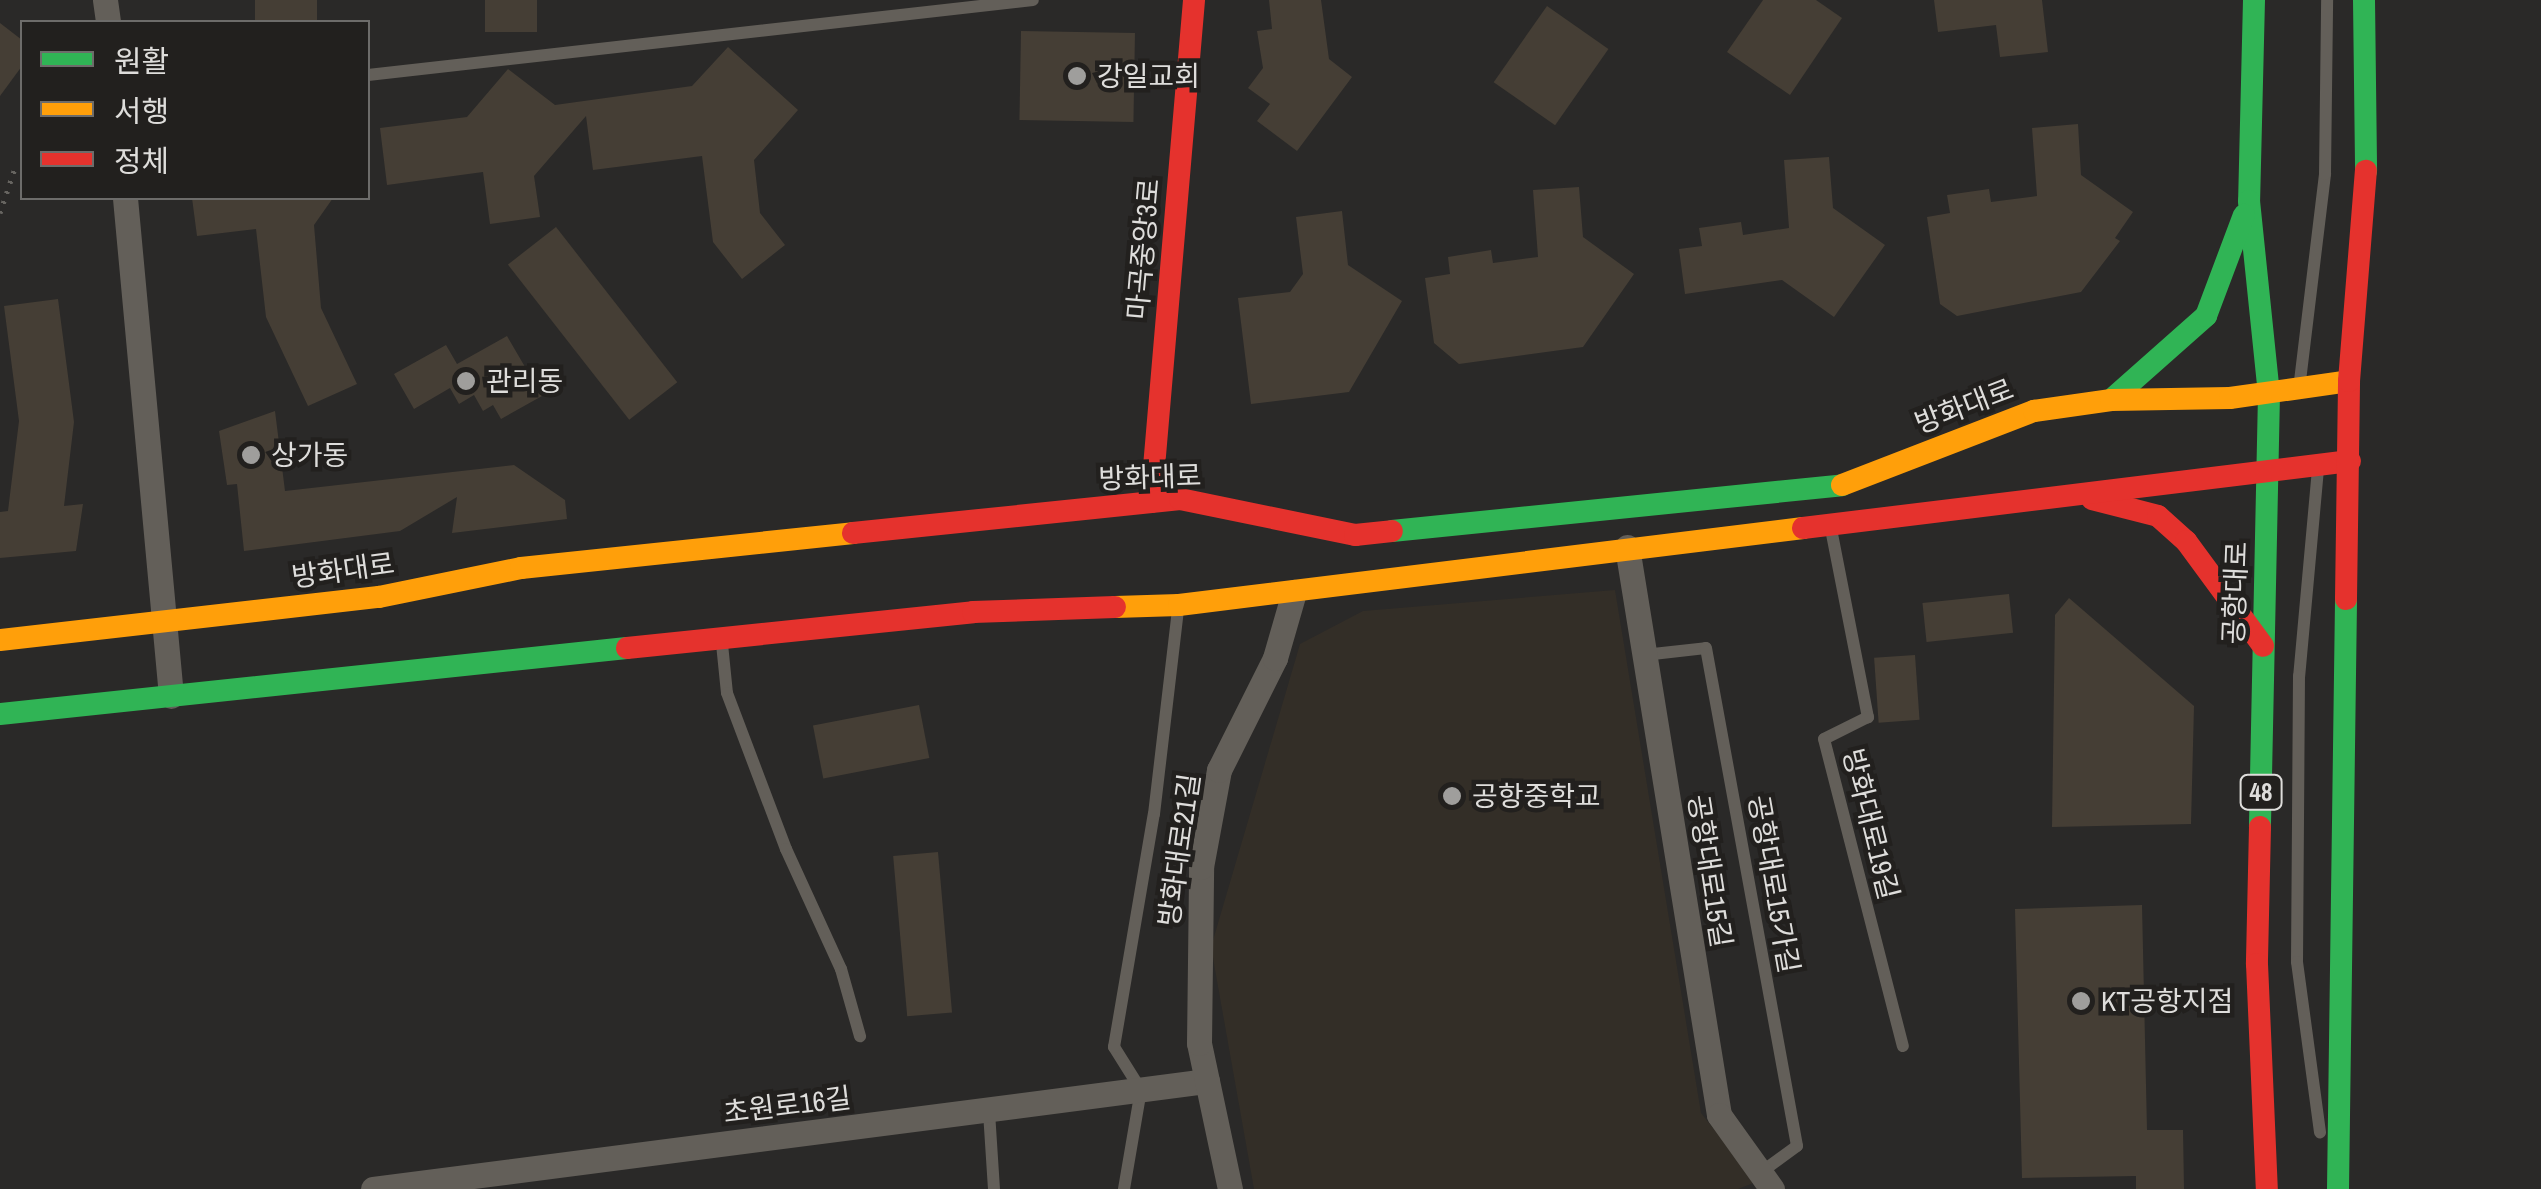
<!DOCTYPE html>
<meta charset="utf-8">
<style>
body{margin:0}
#map{position:relative;width:2541px;height:1189px;overflow:hidden;background:#2a2928;font-family:"Archivo Narrow","Noto Sans KR",sans-serif}
div>[style]{position:absolute}
[style*='--x']{left:calc(var(--x)*1px);top:calc(var(--y)*1px);width:calc(var(--w)*1px);rotate:calc(var(--a)*1deg)}
.built>*{inset:0;background:#332e27}
.building>*{inset:0;background:#453e35;transform-origin:0 0}
.path>*{height:5px;margin-top:-2.5px;transform-origin:0;background:repeating-linear-gradient(90deg,#666460 0 2.5px,transparent 0 10.5px)}
.lane>*{height:12px;margin:-6px;padding:0 6px;transform-origin:6px;border-radius:6px;background:#635f59}
.street>*{height:25px;margin:-12.5px;padding:0 12.5px;transform-origin:12.5px;border-radius:12.5px;background:#635f59}
.fast>*{height:22px;margin:-11px;padding:0 11px;transform-origin:11px;border-radius:11px;background:#30b455}
.slow>*{height:22px;margin:-11px;padding:0 11px;transform-origin:11px;border-radius:11px;background:#ff9f0a}
.jam>*{height:22px;margin:-11px;padding:0 11px;transform-origin:11px;border-radius:11px;background:#e5322d}
.dots>*{width:28px;height:28px;translate:-50% -50%;box-sizing:border-box;border:5px solid #22201e;border-radius:50%}
span{translate:-50% -50%;white-space:nowrap;text-align:center;line-height:1.15;-webkit-text-stroke:9px #22201e;paint-order:stroke}
.shield-label span{padding:2px 8px;background:#22201e;border:2px solid;border-radius:8px;-webkit-text-stroke-width:0}
.shield-label{font-size:25px;color:#dedddb;font-weight:700}
.poi-label{font-size:28px;color:#dedddb}
.left{translate:0 -50%;text-align:left}
.street-label{font-size:28px;color:#dedddb}
.legend{position:absolute;left:20px;top:20px;width:350px;height:180px;box-sizing:border-box;background:#22201e;border:2px solid #6d6c6a;margin:0;padding:12px 18px;list-style:none;font-size:30px;color:#dedddb}
.legend li{display:flex;align-items:center;gap:20px;height:50px}
.legend b{width:50px;border:2px solid #6d6c6a}
</style>
<div id="map">
<div class="built">
<i style="clip-path:polygon(1615px 590px,1701px 1113px,1756px 1182px,1738px 1189px,1254px 1189px,1211px 947px,1300px 644px,1363px 611px)"></i>
</div>
<div class="building">
<i style="left:255px;top:0;width:62px;height:22px"></i>
<i style="left:485px;top:0;width:52px;height:32px"></i>
<i style="clip-path:polygon(1269px 0,1321px 0,1329px 59px,1352px 77px,1297px 151px,1257px 121px,1270px 104px,1248px 88px,1263px 68px,1257px 31px,1272px 29px)"></i>
<i style="clip-path:polygon(1763px 0,1816px 0,1842px 18px,1790px 95px,1727px 52px)"></i>
<i style="clip-path:polygon(1934px 0,2042px 0,2048px 52px,2000px 57px,1996px 25px,1938px 32px)"></i>
<i style="left:1547px;top:6px;width:75px;height:93px;rotate:35deg"></i>
<i style="clip-path:polygon(0 23px,22px 40px,22px 66px,0 96px)"></i>
<i style="left:1021px;top:31px;width:114px;height:89px;rotate:1deg"></i>
<i style="clip-path:polygon(728px 47px,798px 110px,754px 160px,760px 213px,785px 245px,742px 279px,713px 242px,702px 156px,593px 170px,586px 116px,534px 176px,540px 217px,490px 224px,483px 172px,387px 185px,380px 128px,467px 117px,508px 69px,555px 105px,692px 86px)"></i>
<i style="clip-path:polygon(2078px 124px,2081px 175px,2133px 212px,2115px 238px,2120px 241px,2081px 292px,1957px 316px,1940px 304px,1927px 217px,1950px 213px,1947px 195px,1989px 189px,1991px 202px,2037px 196px,2032px 128px)"></i>
<i style="clip-path:polygon(1829px 157px,1833px 208px,1885px 245px,1834px 317px,1782px 280px,1685px 294px,1679px 249px,1702px 246px,1699px 228px,1741px 222px,1743px 235px,1789px 228px,1784px 160px)"></i>
<i style="clip-path:polygon(1579px 187px,1583px 237px,1634px 274px,1583px 347px,1459px 364px,1434px 343px,1425px 278px,1450px 274px,1448px 257px,1491px 250px,1493px 263px,1538px 257px,1533px 190px)"></i>
<i style="clip-path:polygon(192px 198px,333px 198px,314px 225px,321px 308px,357px 384px,308px 406px,266px 317px,256px 229px,197px 236px)"></i>
<i style="clip-path:polygon(1342px 211px,1348px 265px,1402px 301px,1349px 392px,1251px 404px,1238px 298px,1290px 292px,1303px 274px,1296px 217px)"></i>
<i style="left:556px;top:227px;width:197px;height:61px;rotate:52deg"></i>
<i style="clip-path:polygon(58px 299px,74px 422px,64px 506px,83px 504px,76px 551px,0 558px,0 512px,8px 511px,19px 421px,4px 306px)"></i>
<i style="clip-path:polygon(507px 336px,542px 396px,501px 419px,493px 405px,483px 411px,474px 395px,459px 404px,450px 388px,414px 409px,394px 374px,446px 345px,457px 364px)"></i>
<i style="clip-path:polygon(275px 411px,285px 491px,514px 465px,565px 500px,567px 519px,452px 533px,457px 497px,400px 531px,244px 551px,237px 484px,227px 485px,219px 431px)"></i>
<i style="left:2009px;top:594px;width:39px;height:87px;rotate:84deg"></i>
<i style="clip-path:polygon(2069px 598px,2194px 706px,2191px 824px,2052px 827px,2055px 615px)"></i>
<i style="left:1915px;top:655px;width:65px;height:41px;rotate:86deg"></i>
<i style="left:919px;top:705px;width:54px;height:108px;rotate:79deg"></i>
<i style="left:938px;top:852px;width:161px;height:45px;rotate:85deg"></i>
<i style="clip-path:polygon(2142px 905px,2147px 1130px,2183px 1130px,2184px 1189px,2136px 1189px,2136px 1176px,2022px 1178px,2015px 909px)"></i>
</div>
<div class="path">
<i style="--x:0;--y:213;--w:51;--a:-71.6"></i>
</div>
<div class="lane">
<i style="--x:368;--y:75;--w:669;--a:-6.43"></i>
<i style="--x:2300;--y:381;--w:209;--a:-83.1"></i>
<i style="--x:2325;--y:174;--w:174;--a:-89.3"></i>
<i style="--x:2318;--y:469;--w:208;--a:95.2"></i>
<i style="--x:2299;--y:676;--w:286;--a:90.4"></i>
<i style="--x:2297;--y:962;--w:172;--a:82.3"></i>
<i style="--x:1831;--y:529;--w:192;--a:78.9"></i>
<i style="--x:1868;--y:717;--w:49;--a:153.4"></i>
<i style="--x:1824;--y:739;--w:317;--a:75.6"></i>
<i style="--x:722;--y:644;--w:49;--a:84.2"></i>
<i style="--x:727;--y:693;--w:167;--a:69.3"></i>
<i style="--x:786;--y:849;--w:132;--a:65.4"></i>
<i style="--x:841;--y:969;--w:70;--a:74.2"></i>
<i style="--x:1644;--y:655;--w:62;--a:-6.4"></i>
<i style="--x:1706;--y:648;--w:506;--a:79.64"></i>
<i style="--x:1797;--y:1146;--w:46;--a:143.9"></i>
<i style="--x:989;--y:1112;--w:77;--a:86.3"></i>
<i style="--x:1124;--y:1189;--w:100;--a:-80.3"></i>
<i style="--x:1141;--y:1090;--w:51;--a:-122.1"></i>
<i style="--x:1114;--y:1047;--w:236;--a:-80.3"></i>
<i style="--x:1154;--y:814;--w:204;--a:-83.3"></i>
</div>
<div class="street">
<i style="--x:105;--y:0;--w:22;--a:82"></i>
<i style="--x:125;--y:198;--w:500;--a:84.72"></i>
<i style="--x:1627;--y:547;--w:575;--a:80.8"></i>
<i style="--x:1719;--y:1115;--w:91;--a:54.4"></i>
<i style="--x:373;--y:1189;--w:841;--a:-7.38"></i>
<i style="--x:1230;--y:1189;--w:149;--a:-102"></i>
<i style="--x:1199;--y:1043;--w:176;--a:-89.3"></i>
<i style="--x:1201;--y:867;--w:99;--a:-79.5"></i>
<i style="--x:1219;--y:770;--w:125;--a:-63.4"></i>
<i style="--x:1275;--y:658;--w:69;--a:-73.9"></i>
</div>
<div class="fast">
<i style="--x:2254;--y:0;--w:201;--a:91.4"></i>
<i style="--x:2249;--y:201;--w:194;--a:84.1"></i>
<i style="--x:2269;--y:394;--w:433;--a:91.2"></i>
<i style="--x:2364;--y:0;--w:171;--a:89.3"></i>
<i style="--x:2111;--y:400;--w:127;--a:-41.5"></i>
<i style="--x:2206;--y:316;--w:108;--a:-69.4"></i>
<i style="--x:1392;--y:531;--w:452;--a:-5.8"></i>
<i style="--x:0;--y:714;--w:630;--a:-6.01"></i>
<i style="--x:2338;--y:1189;--w:590;--a:-89.22"></i>
</div>
<div class="slow">
<i style="--x:1842;--y:485;--w:206;--a:-21.1"></i>
<i style="--x:2034;--y:411;--w:78;--a:-8.1"></i>
<i style="--x:2111;--y:400;--w:119;--a:-1"></i>
<i style="--x:2230;--y:398;--w:120;--a:-8.1"></i>
<i style="--x:1115;--y:607;--w:64;--a:-1.8"></i>
<i style="--x:1179;--y:605;--w:629;--a:-7.03"></i>
<i style="--x:0;--y:640;--w:381;--a:-6.5"></i>
<i style="--x:379;--y:597;--w:145;--a:-11.5"></i>
<i style="--x:521;--y:568;--w:334;--a:-6"></i>
</div>
<div class="jam">
<i style="--x:2092;--y:499;--w:68;--a:14.4"></i>
<i style="--x:2158;--y:516;--w:38;--a:42"></i>
<i style="--x:2186;--y:541;--w:130;--a:53.7"></i>
<i style="--x:1151;--y:502;--w:504;--a:-85.1"></i>
<i style="--x:1803;--y:528;--w:551;--a:-6.98"></i>
<i style="--x:853;--y:533;--w:329;--a:-5.9"></i>
<i style="--x:1180;--y:499;--w:179;--a:11.6"></i>
<i style="--x:1355;--y:535;--w:37;--a:-6"></i>
<i style="--x:2346;--y:599;--w:218;--a:-89.2"></i>
<i style="--x:2349;--y:381;--w:211;--a:-85.4"></i>
<i style="--x:627;--y:648;--w:348;--a:-5.9"></i>
<i style="--x:973;--y:612;--w:142;--a:-2"></i>
<i style="--x:2260;--y:827;--w:137;--a:91.3"></i>
<i style="--x:2257;--y:964;--w:225;--a:87.5"></i>
</div>
<div class="dots">
<i style="left:1077px;top:76px;background:#9f9e9c"></i>
<i style="left:466px;top:381px;background:#9f9e9c"></i>
<i style="left:251px;top:455px;background:#9f9e9c"></i>
<i style="left:1452px;top:796px;background:#9f9e9c"></i>
<i style="left:2081px;top:1001px;background:#9f9e9c"></i>
</div>
<div class="shield-label">
<span style="left:2261px;top:792px">48</span>
</div>
<div class="poi-label">
<span class="left" style="left:1097px;top:76px">강일교회</span>
<span class="left" style="left:486px;top:381px">관리동</span>
<span class="left" style="left:271px;top:455px">상가동</span>
<span class="left" style="left:1472px;top:796px">공항중학교</span>
<span class="left" style="left:2101px;top:1001px">KT공항지점</span>
</div>
<div class="street-label">
<span style="left:1143px;top:249px;rotate:-85deg">마곡중앙3로</span>
<span style="left:1964px;top:406px;rotate:-21deg">방화대로</span>
<span style="left:1150px;top:477px;rotate:-2deg">방화대로</span>
<span style="left:343px;top:570px;rotate:-8deg">방화대로</span>
<span style="left:2235px;top:593px;rotate:-88deg">공항대로</span>
<span style="left:1871px;top:824px;rotate:76deg">방화대로19길</span>
<span style="left:1179px;top:850px;rotate:-82deg">방화대로21길</span>
<span style="left:1710px;top:871px;rotate:81deg">공항대로15길</span>
<span style="left:1774px;top:884px;rotate:80deg">공항대로15가길</span>
<span style="left:787px;top:1105px;rotate:-7deg">초원로16길</span>
</div>
<ul class="legend">
<li><b style="height:12px;background:#30b455"></b>원활</li>
<li><b style="height:12px;background:#ff9f0a"></b>서행</li>
<li><b style="height:12px;background:#e5322d"></b>정체</li>
</ul>
</div>
